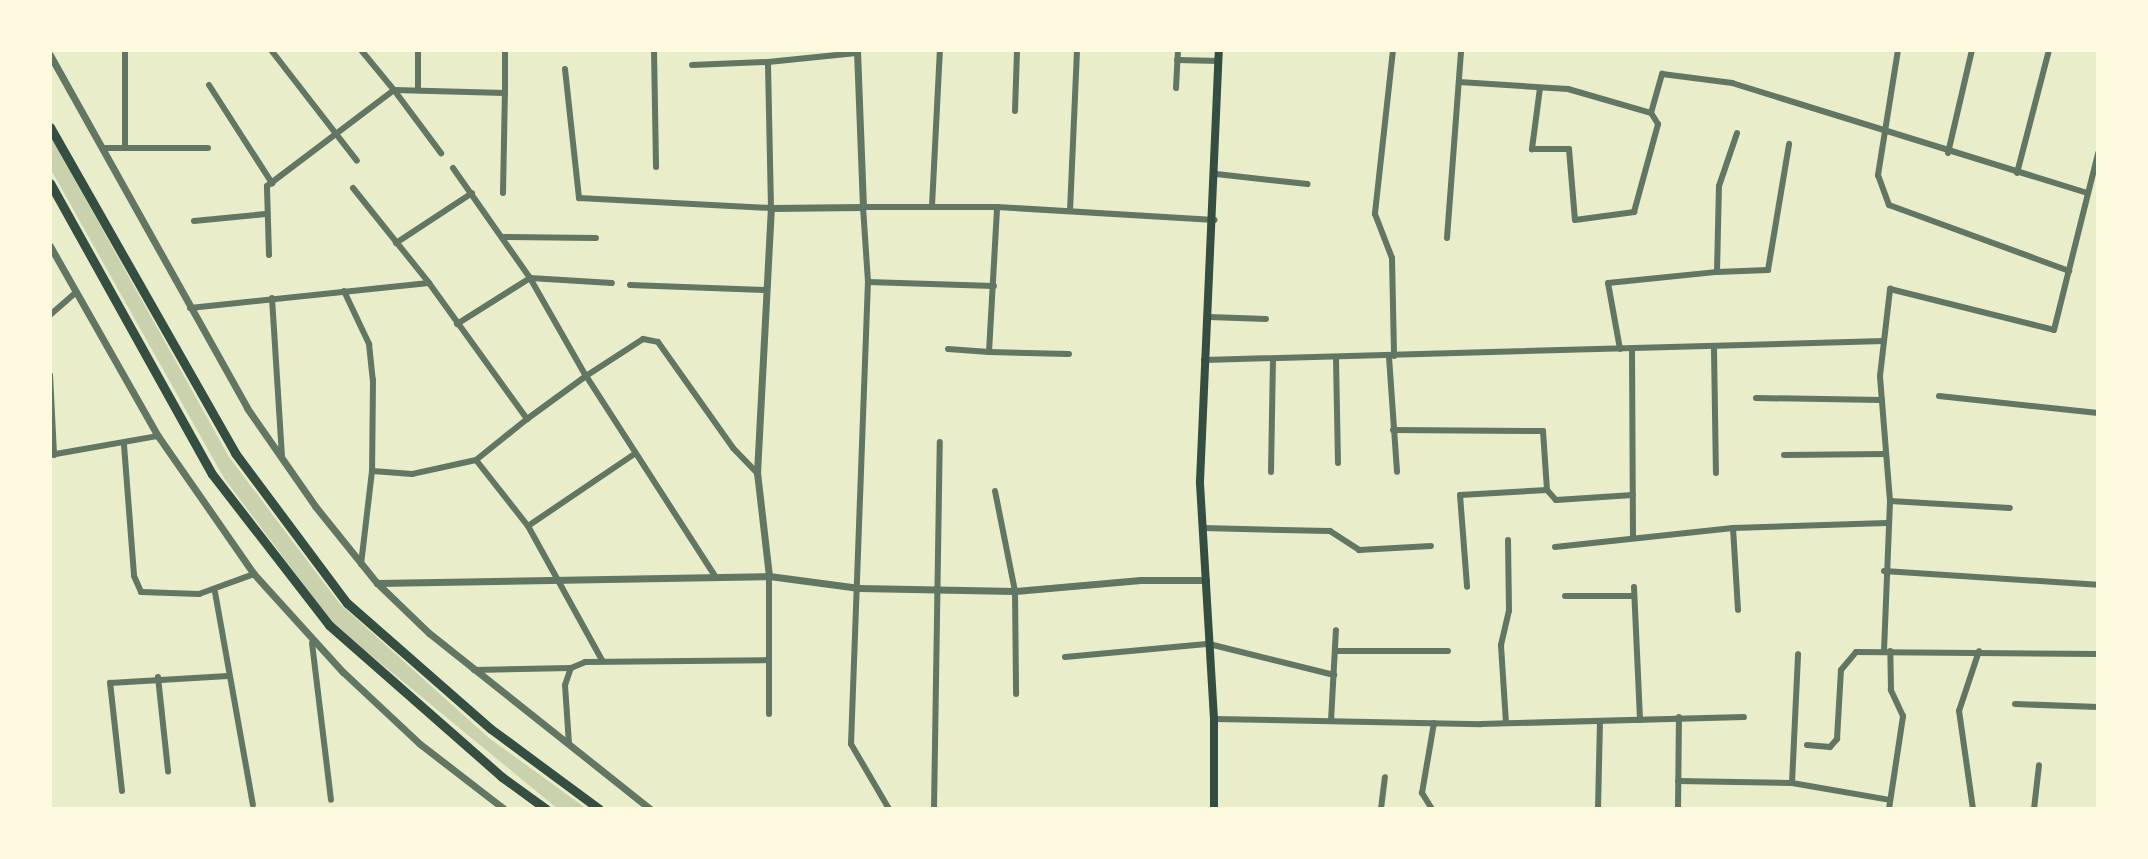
<!DOCTYPE html>
<style>
body{margin:0}
#map{position:relative;width:2148px;height:859px;overflow:hidden;background:#e9edc9;font-family:Poppins,sans-serif}
div>[style]{position:absolute}
[style*='--x']{left:calc(var(--x)*1px);top:calc(var(--y)*1px);width:calc(var(--w)*1px);rotate:calc(var(--a)*1deg)}
.green>*{inset:0;background:#cad2ad}
.minor>*{height:6px;margin:-3px;padding:0 3px;transform-origin:3px;border-radius:3px;background:#617663}
.tertiary>*{height:7px;margin:-3.5px;padding:0 3.5px;transform-origin:3.5px;border-radius:3.5px;background:#617663}
.secondary>*{height:8px;margin:-4px;padding:0 4px;transform-origin:4px;border-radius:4px;background:#344e41}
.trunk>*{height:9px;margin:-4.5px;padding:0 4.5px;transform-origin:4.5px;border-radius:4.5px;background:#344e41}
span{translate:-50% -50%;white-space:nowrap;text-align:center;line-height:1.15;-webkit-text-stroke:7px #fefae0;paint-order:stroke}
.frame{position:absolute;inset:0;border:52px solid #fefae0;pointer-events:none}
</style>
<div id="map">
<div class="green">
<i style="clip-path:polygon(50px 135px,229px 457px,340px 604px,489px 738px,587px 809px,558px 809px,334px 625px,224px 478px,50px 168px)"></i>
</div>
<div class="minor">
<i style="--x:271;--y:50;--w:140;--a:52.2"></i>
<i style="--x:361;--y:50;--w:52;--a:50.5"></i>
<i style="--x:394;--y:90;--w:111;--a:1.5"></i>
<i style="--x:505;--y:93;--w:43;--a:-90"></i>
<i style="--x:654;--y:50;--w:117;--a:89"></i>
<i style="--x:1393;--y:50;--w:165;--a:96.3"></i>
<i style="--x:1375;--y:214;--w:47;--a:68.9"></i>
<i style="--x:1392;--y:258;--w:98;--a:88.8"></i>
<i style="--x:1898;--y:50;--w:127;--a:99.1"></i>
<i style="--x:1878;--y:175;--w:32;--a:70"></i>
<i style="--x:1889;--y:205;--w:192;--a:20.1"></i>
<i style="--x:1177;--y:60;--w:42;--a:1.4"></i>
<i style="--x:692;--y:65;--w:76;--a:-2.3"></i>
<i style="--x:565;--y:69;--w:130;--a:83.8"></i>
<i style="--x:579;--y:198;--w:192;--a:3"></i>
<i style="--x:771;--y:208;--w:146;--a:-91.2"></i>
<i style="--x:768;--y:62;--w:89;--a:-5.8"></i>
<i style="--x:1459;--y:82;--w:109;--a:3.7"></i>
<i style="--x:1568;--y:89;--w:86;--a:16.1"></i>
<i style="--x:209;--y:85;--w:117;--a:57.3"></i>
<i style="--x:1176;--y:88;--w:38;--a:-87"></i>
<i style="--x:1540;--y:88;--w:62;--a:97.5"></i>
<i style="--x:1532;--y:149;--w:37;--a:0"></i>
<i style="--x:1569;--y:149;--w:71;--a:85.2"></i>
<i style="--x:1575;--y:220;--w:60;--a:-7.7"></i>
<i style="--x:1634;--y:212;--w:91;--a:-74.7"></i>
<i style="--x:1658;--y:124;--w:13;--a:-122"></i>
<i style="--x:418;--y:90;--w:40;--a:-90"></i>
<i style="--x:1015;--y:111;--w:61;--a:-88.1"></i>
<i style="--x:1651;--y:113;--w:41;--a:-74.2"></i>
<i style="--x:1662;--y:74;--w:71;--a:7.3"></i>
<i style="--x:1732;--y:83;--w:372;--a:17.2"></i>
<i style="--x:104;--y:148;--w:104;--a:0"></i>
<i style="--x:125;--y:148;--w:98;--a:-90"></i>
<i style="--x:1948;--y:153;--w:106;--a:-76.9"></i>
<i style="--x:453;--y:168;--w:134;--a:55"></i>
<i style="--x:530;--y:278;--w:113;--a:60.3"></i>
<i style="--x:586;--y:376;--w:73;--a:143.9"></i>
<i style="--x:2017;--y:173;--w:127;--a:-75.4"></i>
<i style="--x:1216;--y:174;--w:92;--a:6.3"></i>
<i style="--x:353;--y:188;--w:122;--a:51.3"></i>
<i style="--x:503;--y:193;--w:100;--a:-88.9"></i>
<i style="--x:932;--y:206;--w:156;--a:-87.1"></i>
<i style="--x:1070;--y:211;--w:161;--a:-87.5"></i>
<i style="--x:194;--y:221;--w:72;--a:-5.6"></i>
<i style="--x:502;--y:237;--w:94;--a:0.6"></i>
<i style="--x:1447;--y:238;--w:189;--a:-85.7"></i>
<i style="--x:396;--y:243;--w:91;--a:-33.3"></i>
<i style="--x:269;--y:255;--w:69;--a:-91.7"></i>
<i style="--x:267;--y:186;--w:159;--a:-37.1"></i>
<i style="--x:394;--y:90;--w:79;--a:53.3"></i>
<i style="--x:1717;--y:272;--w:51;--a:-2.2"></i>
<i style="--x:1768;--y:270;--w:128;--a:-80.5"></i>
<i style="--x:868;--y:282;--w:126;--a:1.8"></i>
<i style="--x:630;--y:285;--w:137;--a:2.1"></i>
<i style="--x:344;--y:291;--w:59;--a:64.7"></i>
<i style="--x:369;--y:344;--w:36;--a:84"></i>
<i style="--x:373;--y:380;--w:91;--a:90.6"></i>
<i style="--x:372;--y:471;--w:94;--a:96.7"></i>
<i style="--x:272;--y:298;--w:161;--a:86.4"></i>
<i style="--x:190;--y:308;--w:240;--a:-6"></i>
<i style="--x:429;--y:283;--w:168;--a:54.2"></i>
<i style="--x:527;--y:419;--w:65;--a:141.2"></i>
<i style="--x:476;--y:460;--w:66;--a:167.7"></i>
<i style="--x:412;--y:474;--w:40;--a:-175.7"></i>
<i style="--x:50;--y:315;--w:33;--a:-41"></i>
<i style="--x:1209;--y:317;--w:57;--a:2"></i>
<i style="--x:457;--y:324;--w:86;--a:-32.2"></i>
<i style="--x:530;--y:278;--w:82;--a:3.5"></i>
<i style="--x:948;--y:349;--w:41;--a:4.2"></i>
<i style="--x:989;--y:352;--w:145;--a:-86.8"></i>
<i style="--x:1620;--y:349;--w:67;--a:-100.3"></i>
<i style="--x:1608;--y:283;--w:110;--a:-5.8"></i>
<i style="--x:1717;--y:272;--w:86;--a:-88.7"></i>
<i style="--x:1719;--y:186;--w:56;--a:-71.2"></i>
<i style="--x:1632;--y:349;--w:189;--a:89.7"></i>
<i style="--x:1714;--y:349;--w:124;--a:89.1"></i>
<i style="--x:989;--y:352;--w:80;--a:1.4"></i>
<i style="--x:1389;--y:357;--w:115;--a:86"></i>
<i style="--x:1336;--y:359;--w:104;--a:88.9"></i>
<i style="--x:1204;--y:360;--w:680;--a:-1.6"></i>
<i style="--x:50;--y:375;--w:80;--a:87.1"></i>
<i style="--x:1939;--y:396;--w:160;--a:6.1"></i>
<i style="--x:1756;--y:398;--w:126;--a:0.9"></i>
<i style="--x:1393;--y:430;--w:150;--a:0.4"></i>
<i style="--x:1543;--y:431;--w:59;--a:86.1"></i>
<i style="--x:1547;--y:490;--w:87;--a:176.7"></i>
<i style="--x:1460;--y:495;--w:92;--a:85.6"></i>
<i style="--x:124;--y:445;--w:131;--a:85.6"></i>
<i style="--x:134;--y:576;--w:17;--a:66"></i>
<i style="--x:141;--y:592;--w:58;--a:2"></i>
<i style="--x:199;--y:594;--w:59;--a:-20"></i>
<i style="--x:50;--y:455;--w:110;--a:-10"></i>
<i style="--x:1784;--y:455;--w:102;--a:-0.6"></i>
<i style="--x:476;--y:460;--w:84;--a:51.8"></i>
<i style="--x:528;--y:526;--w:153;--a:61.1"></i>
<i style="--x:1271;--y:472;--w:113;--a:-89"></i>
<i style="--x:1547;--y:490;--w:13;--a:48"></i>
<i style="--x:1556;--y:500;--w:77;--a:-3.7"></i>
<i style="--x:995;--y:491;--w:102;--a:78.7"></i>
<i style="--x:1015;--y:591;--w:103;--a:89.4"></i>
<i style="--x:1890;--y:501;--w:120;--a:3.3"></i>
<i style="--x:528;--y:526;--w:130;--a:-34.1"></i>
<i style="--x:1203;--y:528;--w:127;--a:1.4"></i>
<i style="--x:1330;--y:531;--w:35;--a:33"></i>
<i style="--x:1359;--y:550;--w:72;--a:-3.2"></i>
<i style="--x:1733;--y:528;--w:82;--a:86.5"></i>
<i style="--x:1555;--y:547;--w:179;--a:-6.1"></i>
<i style="--x:1733;--y:528;--w:154;--a:-1.9"></i>
<i style="--x:1884;--y:571;--w:214;--a:3.7"></i>
<i style="--x:715;--y:576;--w:238;--a:-122.8"></i>
<i style="--x:586;--y:376;--w:68;--a:-33"></i>
<i style="--x:643;--y:339;--w:15;--a:11"></i>
<i style="--x:658;--y:342;--w:130;--a:54.7"></i>
<i style="--x:733;--y:448;--w:35;--a:46"></i>
<i style="--x:769;--y:576;--w:138;--a:90"></i>
<i style="--x:1634;--y:587;--w:133;--a:87.4"></i>
<i style="--x:215;--y:592;--w:216;--a:79.9"></i>
<i style="--x:1565;--y:596;--w:69;--a:0"></i>
<i style="--x:312;--y:643;--w:158;--a:83.1"></i>
<i style="--x:1335;--y:651;--w:113;--a:0"></i>
<i style="--x:1884;--y:651;--w:150;--a:-87.7"></i>
<i style="--x:1890;--y:501;--w:125;--a:-94.6"></i>
<i style="--x:1880;--y:376;--w:88;--a:-83.4"></i>
<i style="--x:1890;--y:289;--w:169;--a:14"></i>
<i style="--x:2054;--y:330;--w:182;--a:-76"></i>
<i style="--x:1065;--y:657;--w:145;--a:-5.2"></i>
<i style="--x:1209;--y:644;--w:129;--a:13.9"></i>
<i style="--x:474;--y:670;--w:97;--a:-1.2"></i>
<i style="--x:158;--y:677;--w:95;--a:83.9"></i>
<i style="--x:2015;--y:704;--w:83;--a:2.1"></i>
<i style="--x:1214;--y:719;--w:267;--a:1.1"></i>
<i style="--x:1481;--y:724;--w:263;--a:-1.5"></i>
<i style="--x:1331;--y:721;--w:91;--a:-86.9"></i>
<i style="--x:1506;--y:723;--w:78;--a:-93.7"></i>
<i style="--x:1501;--y:645;--w:35;--a:-77"></i>
<i style="--x:1509;--y:611;--w:71;--a:-90.8"></i>
<i style="--x:569;--y:744;--w:59;--a:-93.9"></i>
<i style="--x:565;--y:685;--w:18;--a:-71"></i>
<i style="--x:571;--y:668;--w:15;--a:-23"></i>
<i style="--x:585;--y:662;--w:184;--a:-0.6"></i>
<i style="--x:1807;--y:745;--w:23;--a:5"></i>
<i style="--x:1830;--y:747;--w:11;--a:-49"></i>
<i style="--x:1837;--y:739;--w:69;--a:-86.7"></i>
<i style="--x:1841;--y:670;--w:23;--a:-50"></i>
<i style="--x:1856;--y:652;--w:242;--a:0.5"></i>
<i style="--x:1678;--y:781;--w:114;--a:1"></i>
<i style="--x:1792;--y:783;--w:99;--a:9.8"></i>
<i style="--x:1792;--y:783;--w:129;--a:-87.3"></i>
<i style="--x:122;--y:791;--w:109;--a:-96.3"></i>
<i style="--x:110;--y:683;--w:118;--a:-3.4"></i>
<i style="--x:889;--y:809;--w:75;--a:-120.3"></i>
<i style="--x:851;--y:744;--w:462;--a:-87.9"></i>
<i style="--x:868;--y:282;--w:75;--a:-93.8"></i>
<i style="--x:863;--y:207;--w:134;--a:0"></i>
<i style="--x:997;--y:207;--w:218;--a:3.4"></i>
<i style="--x:934;--y:809;--w:367;--a:-89.1"></i>
<i style="--x:1381;--y:809;--w:32;--a:-83"></i>
<i style="--x:1432;--y:809;--w:19;--a:-122"></i>
<i style="--x:1422;--y:793;--w:71;--a:-80.3"></i>
<i style="--x:1598;--y:809;--w:88;--a:-88.7"></i>
<i style="--x:1678;--y:809;--w:92;--a:-89.4"></i>
<i style="--x:1889;--y:809;--w:94;--a:-81.4"></i>
<i style="--x:1903;--y:716;--w:29;--a:-115"></i>
<i style="--x:1891;--y:690;--w:39;--a:-91"></i>
<i style="--x:1973;--y:809;--w:99;--a:-98.1"></i>
<i style="--x:1959;--y:711;--w:63;--a:-71.6"></i>
<i style="--x:2034;--y:809;--w:44;--a:-83.5"></i>
</div>
<div class="tertiary">
<i style="--x:50;--y:55;--w:404;--a:60.8"></i>
<i style="--x:247;--y:408;--w:119;--a:55.2"></i>
<i style="--x:315;--y:506;--w:99;--a:51.2"></i>
<i style="--x:377;--y:583;--w:72;--a:43.9"></i>
<i style="--x:429;--y:633;--w:283;--a:38.5"></i>
<i style="--x:50;--y:246;--w:219;--a:60.4"></i>
<i style="--x:158;--y:436;--w:168;--a:55.2"></i>
<i style="--x:254;--y:574;--w:132;--a:47.8"></i>
<i style="--x:343;--y:672;--w:105;--a:43.1"></i>
<i style="--x:420;--y:744;--w:106;--a:37.7"></i>
<i style="--x:769;--y:576;--w:104;--a:-96.6"></i>
<i style="--x:757;--y:473;--w:265;--a:-87"></i>
<i style="--x:771;--y:208;--w:92;--a:-0.6"></i>
<i style="--x:863;--y:207;--w:157;--a:-92.2"></i>
<i style="--x:377;--y:583;--w:392;--a:-1"></i>
<i style="--x:769;--y:576;--w:91;--a:7.6"></i>
<i style="--x:859;--y:588;--w:156;--a:1.1"></i>
<i style="--x:1015;--y:591;--w:126;--a:-5"></i>
<i style="--x:1141;--y:580;--w:65;--a:0"></i>
</div>
<div class="secondary">
<i style="--x:1214;--y:809;--w:90;--a:-90"></i>
<i style="--x:1214;--y:719;--w:238;--a:-93.4"></i>
<i style="--x:1200;--y:481;--w:431;--a:-87.5"></i>
</div>
<div class="trunk">
<i style="--x:50;--y:127;--w:375;--a:60.4"></i>
<i style="--x:235;--y:453;--w:187;--a:53.3"></i>
<i style="--x:347;--y:603;--w:191;--a:41.2"></i>
<i style="--x:491;--y:729;--w:134;--a:36.5"></i>
<i style="--x:50;--y:183;--w:333;--a:60.9"></i>
<i style="--x:212;--y:474;--w:191;--a:52.2"></i>
<i style="--x:329;--y:625;--w:230;--a:41.3"></i>
<i style="--x:502;--y:777;--w:54;--a:36"></i>
</div>
<div class="frame"></div>
</div>
